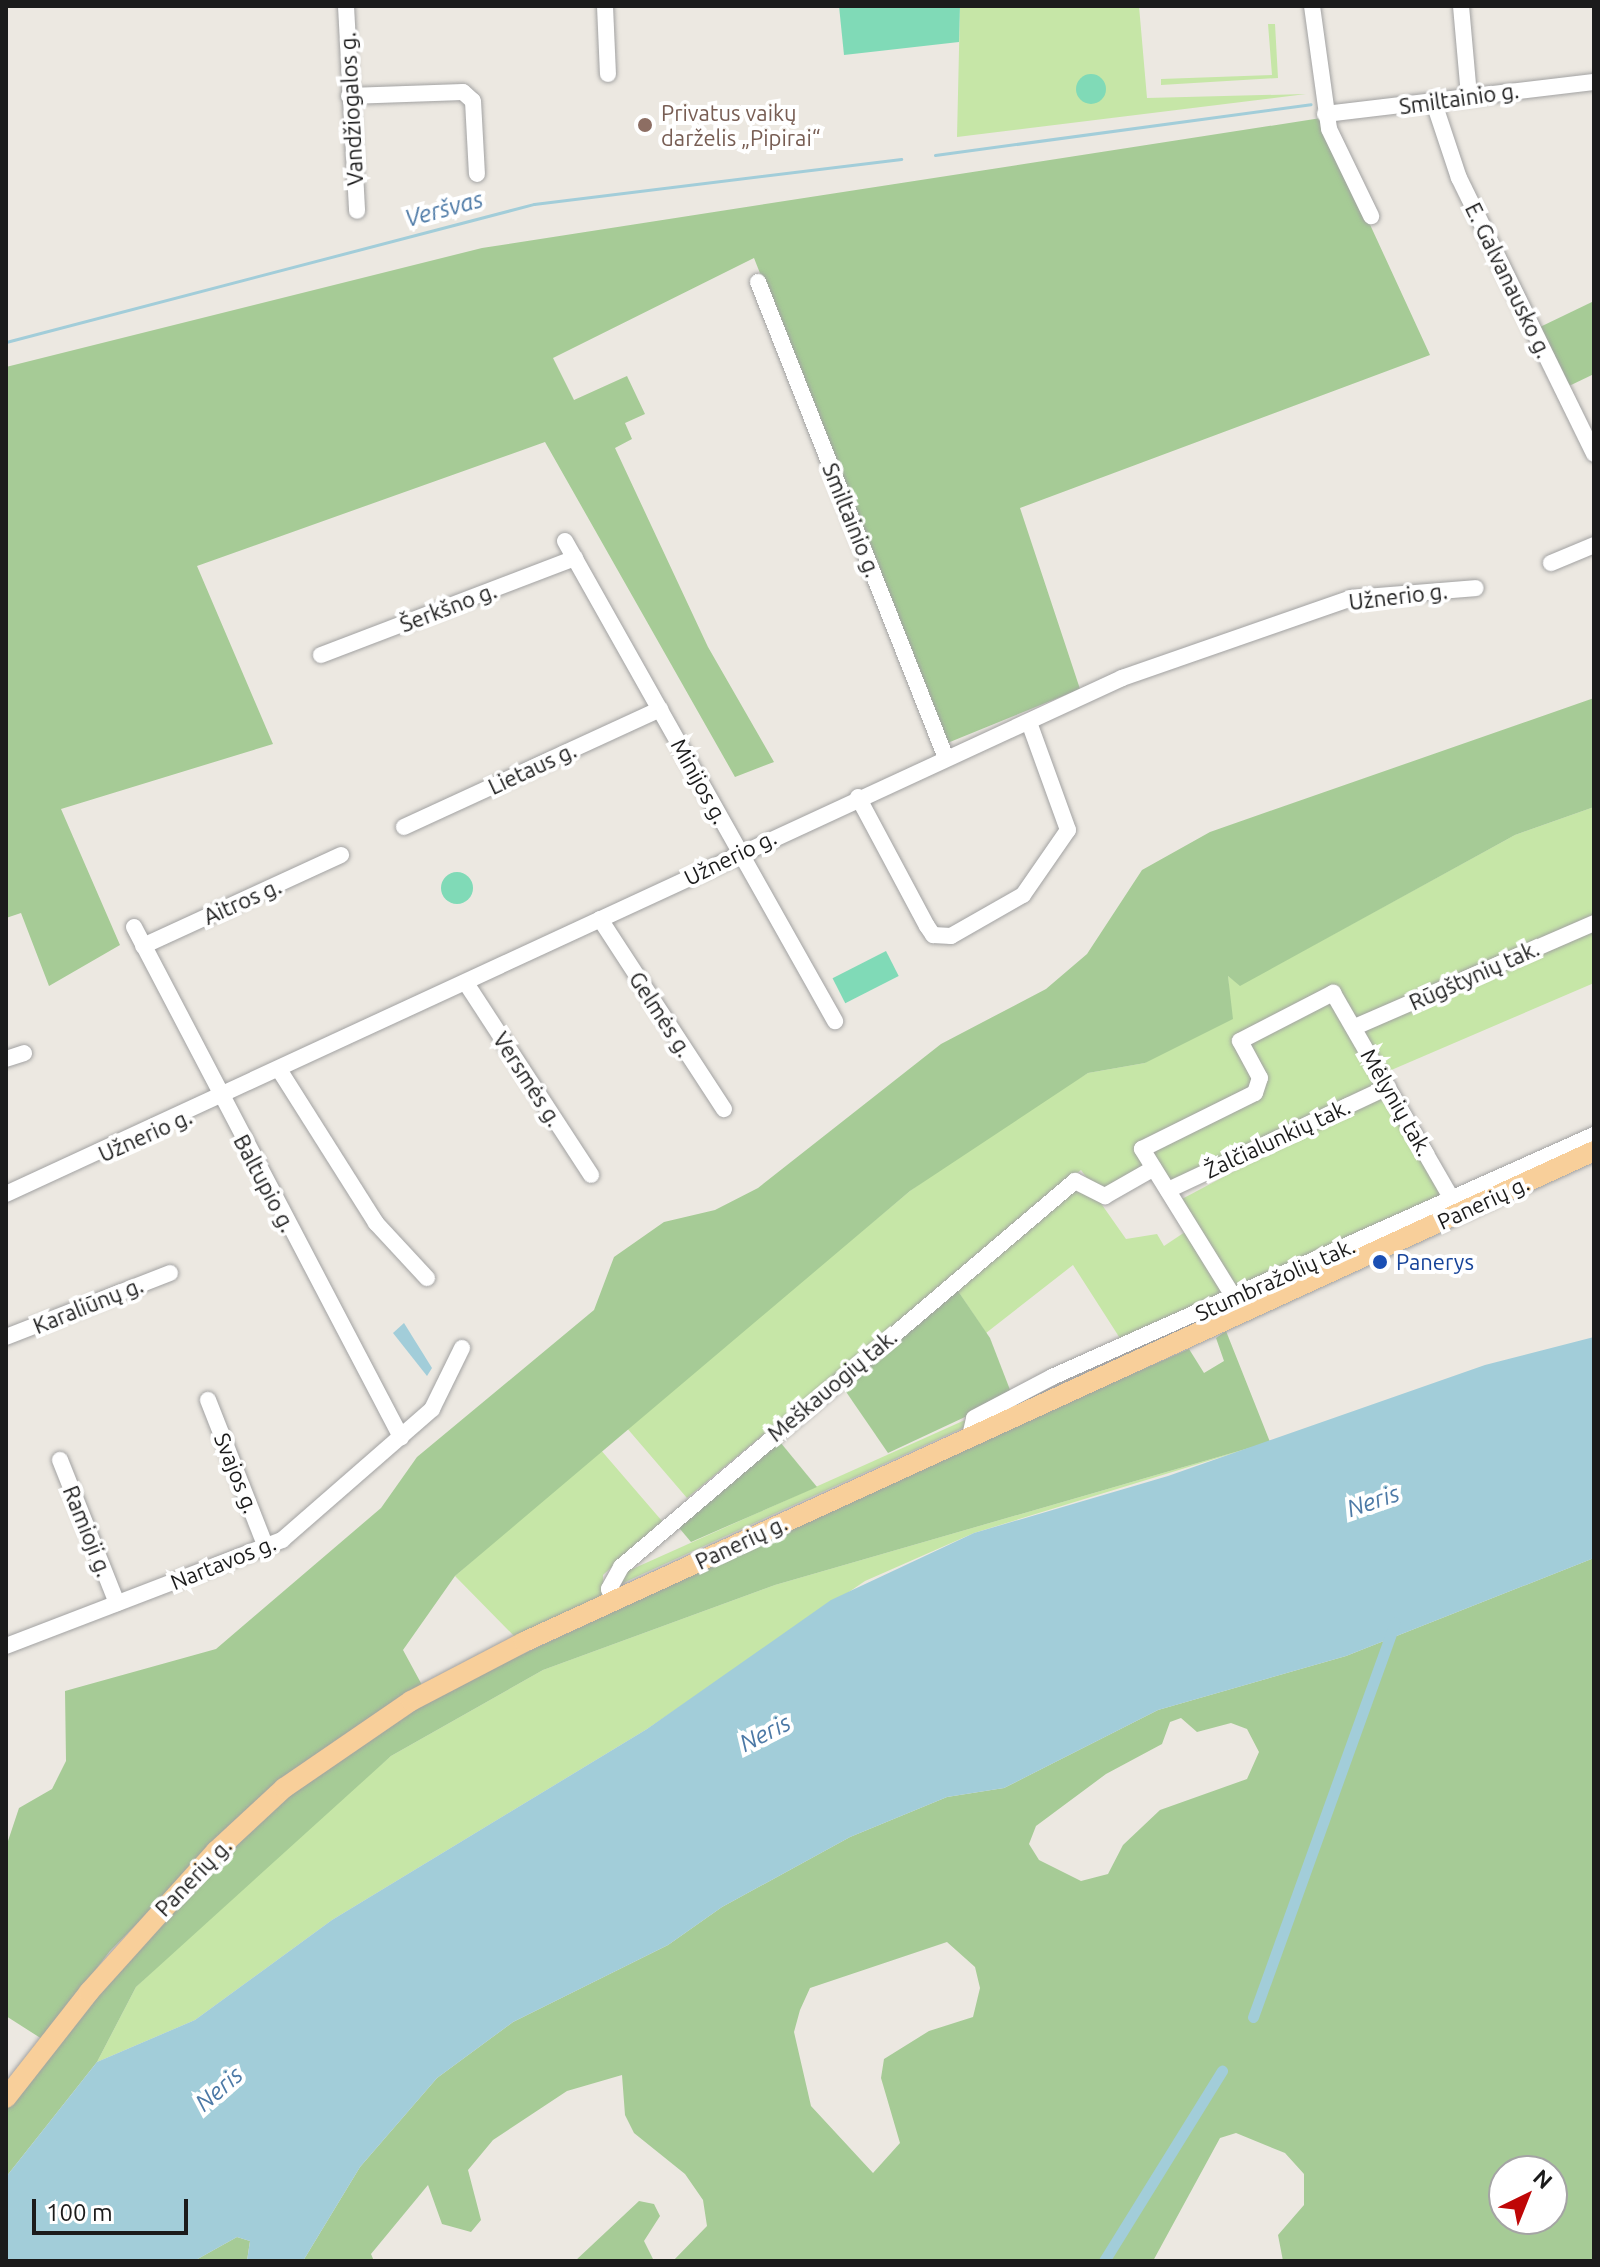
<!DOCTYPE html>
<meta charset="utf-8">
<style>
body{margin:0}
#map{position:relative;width:1600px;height:2267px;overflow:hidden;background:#ece8e1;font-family:Ubuntu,sans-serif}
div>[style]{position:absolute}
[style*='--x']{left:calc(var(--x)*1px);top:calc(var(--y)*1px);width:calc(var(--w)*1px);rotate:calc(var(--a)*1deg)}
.grass>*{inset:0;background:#c6e6a7;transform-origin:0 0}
.forest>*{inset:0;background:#a6cb96}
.pitch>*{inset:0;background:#80dab7;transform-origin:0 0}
.round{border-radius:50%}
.water>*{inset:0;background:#a2cdd9}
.stream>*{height:3px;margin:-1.5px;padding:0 1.5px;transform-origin:1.5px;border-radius:1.5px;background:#a2cdd9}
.canal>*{height:11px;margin:-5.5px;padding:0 5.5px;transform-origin:5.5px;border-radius:5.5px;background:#a2cdd9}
.roads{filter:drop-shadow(0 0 2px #a2a2a2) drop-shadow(0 0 2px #a2a2a2)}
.minor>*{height:16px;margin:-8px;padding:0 8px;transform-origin:8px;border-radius:8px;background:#fff}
.major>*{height:20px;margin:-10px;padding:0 10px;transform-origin:10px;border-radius:10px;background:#f8cf9a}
.dots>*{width:22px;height:22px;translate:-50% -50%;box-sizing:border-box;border:4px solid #fff;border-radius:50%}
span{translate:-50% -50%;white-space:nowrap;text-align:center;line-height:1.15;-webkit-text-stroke:8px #fff;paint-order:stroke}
.street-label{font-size:22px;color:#1b1b1b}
.education-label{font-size:22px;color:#785e54}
.left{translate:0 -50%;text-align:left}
.transit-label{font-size:22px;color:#164399}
.water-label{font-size:24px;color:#4c79a6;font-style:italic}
.frame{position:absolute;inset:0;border:8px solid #1b1b1b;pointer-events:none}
.north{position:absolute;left:1488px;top:2155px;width:80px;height:80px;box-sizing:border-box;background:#fff;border:2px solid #a4a4a4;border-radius:50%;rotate:43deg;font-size:22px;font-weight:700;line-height:32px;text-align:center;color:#1b1b1b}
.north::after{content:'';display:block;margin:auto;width:28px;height:36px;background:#bf0707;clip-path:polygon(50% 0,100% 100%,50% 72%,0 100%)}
.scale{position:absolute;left:32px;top:2199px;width:156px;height:36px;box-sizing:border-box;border:4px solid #1b1b1b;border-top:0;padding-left:10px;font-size:24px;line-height:28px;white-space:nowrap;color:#1b1b1b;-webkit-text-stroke:6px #fff;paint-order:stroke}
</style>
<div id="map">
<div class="grass">
<i style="clip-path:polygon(960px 6px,1139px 6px,1147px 98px,1306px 94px,957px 137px)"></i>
<i style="clip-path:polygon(1268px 24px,1275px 24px,1278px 78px,1161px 85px,1161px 79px,1272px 75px)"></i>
<i style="clip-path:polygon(1594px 807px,1594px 918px,1356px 1021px,1334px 989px,1237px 1038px,1255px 1088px,1147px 1144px,1147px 1166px,1098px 1193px,1081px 1170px,687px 1498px,626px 1427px,910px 1191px,1007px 1121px,1088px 1073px,1145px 1063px,1229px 994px,1228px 976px,1240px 985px,1515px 835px)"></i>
<i style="clip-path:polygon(1594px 927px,1594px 983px,1389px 1071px,1362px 1029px)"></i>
<i style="clip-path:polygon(1333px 997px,1384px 1086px,1171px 1185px,1152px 1151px,1256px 1096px,1245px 1043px)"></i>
<i style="left:1387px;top:1090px;width:122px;height:236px;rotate:62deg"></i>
<i style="clip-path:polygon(1075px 1188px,1100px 1202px,1126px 1239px,1157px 1234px,1164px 1246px,1188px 1230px,1227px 1296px,1123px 1343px,1073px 1265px,986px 1333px,956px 1288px)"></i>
<i style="clip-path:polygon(965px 1420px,967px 1426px,612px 1588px,619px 1575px)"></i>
<i style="clip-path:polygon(1270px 1442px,974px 1533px,865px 1581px,647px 1729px,332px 1920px,195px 2020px,97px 2062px,136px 1987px,281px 1850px,391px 1756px,543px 1670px,775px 1585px)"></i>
<i style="clip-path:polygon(600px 1449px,662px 1521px,603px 1575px,604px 1599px,517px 1639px,455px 1576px)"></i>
</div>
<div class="forest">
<i style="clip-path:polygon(1321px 118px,1430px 355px,1020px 508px,1080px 689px,945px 744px,754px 258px,553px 358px,574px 400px,627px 376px,645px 414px,625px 423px,632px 439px,615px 448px,708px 647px,774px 762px,735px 777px,545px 442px,197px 566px,273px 744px,61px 809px,120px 945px,49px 986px,21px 913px,6px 918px,6px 367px,482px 248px)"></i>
<i style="clip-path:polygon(1594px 301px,1594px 374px,1569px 386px,1540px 327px)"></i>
<i style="clip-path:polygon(1594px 698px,1594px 807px,1515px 835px,1240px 986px,1228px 976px,1233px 1019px,1145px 1063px,1088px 1073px,910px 1191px,455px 1576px,403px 1650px,422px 1685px,275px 1784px,110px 1951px,42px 2039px,6px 2016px,6px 1847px,19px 1808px,52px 1789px,66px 1761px,65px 1691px,216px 1649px,381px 1508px,417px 1457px,594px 1310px,614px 1257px,664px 1222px,715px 1210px,758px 1188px,941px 1044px,1046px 989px,1087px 954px,1142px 870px,1210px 832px)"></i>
<i style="clip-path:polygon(956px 1288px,990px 1338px,1012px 1395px,888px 1453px,840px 1383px)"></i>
<i style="clip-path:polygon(1226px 1331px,1270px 1442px,775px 1585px,543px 1670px,391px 1756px,136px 1987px,97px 2062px,6px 2177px,6px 2108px,140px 1943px,264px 1815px,314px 1775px,431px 1697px,974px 1443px,1189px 1349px,1204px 1373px,1224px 1361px,1216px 1338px)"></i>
<i style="clip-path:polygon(776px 1437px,817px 1487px,691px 1542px,675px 1523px)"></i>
<i style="clip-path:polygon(evenodd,1594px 1558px,1594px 2261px,1283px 2261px,1278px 2235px,1304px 2205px,1304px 2174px,1285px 2153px,1236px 2133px,1220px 2138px,1153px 2261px,673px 2261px,707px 2226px,703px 2200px,685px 2174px,634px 2133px,625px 2115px,622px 2075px,567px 2091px,493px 2140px,468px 2170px,481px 2220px,471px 2232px,442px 2224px,428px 2185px,371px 2254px,374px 2261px,303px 2261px,360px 2167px,437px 2078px,513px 2022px,668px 1945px,722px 1907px,850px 1837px,947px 1797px,1004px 1788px,1158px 1710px,1346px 1656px,1594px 1558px,1181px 1718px,1197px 1732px,1231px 1723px,1247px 1729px,1259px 1752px,1247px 1779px,1160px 1810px,1123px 1845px,1108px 1874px,1081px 1881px,1039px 1860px,1029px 1844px,1036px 1826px,1106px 1774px,1162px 1744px,1170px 1722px,1181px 1718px,1594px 1558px,947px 1942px,975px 1967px,980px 1988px,973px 2017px,929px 2031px,884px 2059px,881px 2078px,900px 2143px,873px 2173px,811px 2106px,794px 2032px,800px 2010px,810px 1988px,947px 1942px,1594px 1558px,1504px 2171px,1552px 2171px,1552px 2219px,1504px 2219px,1504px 2171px)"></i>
<i style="clip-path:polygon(639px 2201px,654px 2204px,660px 2216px,644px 2241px,654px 2261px,575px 2261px)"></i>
<i style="clip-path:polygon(237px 2237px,250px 2241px,247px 2261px,194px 2261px)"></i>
</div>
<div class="pitch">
<i style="clip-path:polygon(839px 6px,960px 6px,959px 42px,844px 55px)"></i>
<i class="round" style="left:1076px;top:74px;width:30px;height:30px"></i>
<i class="round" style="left:441px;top:872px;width:32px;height:32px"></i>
<i style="left:886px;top:951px;width:28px;height:60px;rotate:63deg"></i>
</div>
<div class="water">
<i style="clip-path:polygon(404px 1323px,432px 1368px,427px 1376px,393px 1333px)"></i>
<i style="clip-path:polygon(1594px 1337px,1594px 1558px,1346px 1656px,1158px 1710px,1004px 1788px,947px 1797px,850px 1837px,722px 1907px,668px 1945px,513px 2022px,437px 2078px,360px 2167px,303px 2261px,247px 2261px,250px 2241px,237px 2237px,194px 2261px,6px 2261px,6px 2177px,97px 2062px,195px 2020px,332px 1920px,647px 1729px,831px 1600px,974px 1533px,1168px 1476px,1485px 1365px)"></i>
</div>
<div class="stream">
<i style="--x:935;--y:155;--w:379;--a:-7.7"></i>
<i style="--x:6;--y:342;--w:546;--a:-14.65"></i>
<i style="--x:534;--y:204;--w:370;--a:-7"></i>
</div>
<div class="canal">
<i style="--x:1253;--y:2017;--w:419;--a:-70.2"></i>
<i style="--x:1104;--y:2261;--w:224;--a:-58.2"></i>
</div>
<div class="roads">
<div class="minor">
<i style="--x:346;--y:6;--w:205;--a:86.9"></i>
<i style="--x:605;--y:6;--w:68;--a:87.5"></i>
<i style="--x:1312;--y:6;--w:124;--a:82.1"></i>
<i style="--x:1329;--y:129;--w:97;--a:64.2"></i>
<i style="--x:1461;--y:6;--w:89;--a:84.9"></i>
<i style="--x:349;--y:96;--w:114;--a:-2"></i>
<i style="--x:463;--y:92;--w:13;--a:42"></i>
<i style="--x:473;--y:101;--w:73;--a:86.9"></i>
<i style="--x:1434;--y:103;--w:79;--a:71.6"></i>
<i style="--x:1459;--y:178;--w:307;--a:63.9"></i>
<i style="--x:1325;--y:114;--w:271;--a:-6.8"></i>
<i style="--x:758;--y:282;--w:512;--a:68.45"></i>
<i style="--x:565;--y:541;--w:551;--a:60.64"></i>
<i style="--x:1551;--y:563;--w:47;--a:-22.7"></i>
<i style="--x:321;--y:655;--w:272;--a:-20.9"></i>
<i style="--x:858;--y:797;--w:146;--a:61.9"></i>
<i style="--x:927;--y:926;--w:11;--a:56"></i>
<i style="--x:933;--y:935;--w:18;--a:3"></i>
<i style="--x:951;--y:936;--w:83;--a:-29.7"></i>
<i style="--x:1023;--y:895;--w:79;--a:-55.3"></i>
<i style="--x:1068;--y:830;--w:115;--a:-109.9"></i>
<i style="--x:404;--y:827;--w:282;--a:-24.7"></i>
<i style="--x:600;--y:919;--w:227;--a:56.9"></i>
<i style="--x:134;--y:927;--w:576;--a:62.37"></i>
<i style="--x:143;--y:946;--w:218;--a:-24.7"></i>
<i style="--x:466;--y:983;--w:229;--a:56.9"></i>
<i style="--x:1355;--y:1027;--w:261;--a:-23.5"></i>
<i style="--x:6;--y:1059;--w:19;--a:-18"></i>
<i style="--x:280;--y:1071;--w:180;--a:57.7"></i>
<i style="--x:376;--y:1223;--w:75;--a:47.2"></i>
<i style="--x:1168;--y:1190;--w:243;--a:-25.1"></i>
<i style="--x:6;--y:1194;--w:1230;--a:-24.81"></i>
<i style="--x:1122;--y:678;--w:244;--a:-19.2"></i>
<i style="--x:1352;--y:598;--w:124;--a:-4.6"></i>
<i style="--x:1243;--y:1312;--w:192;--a:-121.8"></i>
<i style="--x:1142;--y:1149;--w:126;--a:-26.4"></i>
<i style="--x:1255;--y:1093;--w:16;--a:-72"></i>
<i style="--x:1260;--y:1078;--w:42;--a:-118.4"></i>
<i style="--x:1240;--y:1041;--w:105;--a:-27.3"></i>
<i style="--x:1333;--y:993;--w:254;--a:60"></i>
<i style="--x:6;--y:1337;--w:176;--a:-21.3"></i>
<i style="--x:208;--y:1400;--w:158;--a:68.5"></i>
<i style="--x:970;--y:1436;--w:18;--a:-77"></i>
<i style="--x:974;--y:1418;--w:88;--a:-27.7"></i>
<i style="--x:1052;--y:1377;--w:594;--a:-24.06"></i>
<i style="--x:60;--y:1460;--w:154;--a:68.3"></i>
<i style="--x:614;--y:1601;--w:13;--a:-113"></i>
<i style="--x:609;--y:1589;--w:25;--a:-61"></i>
<i style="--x:621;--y:1567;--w:596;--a:-40.37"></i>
<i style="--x:1075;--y:1181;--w:34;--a:27"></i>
<i style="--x:1105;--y:1196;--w:56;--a:-29.7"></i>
<i style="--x:6;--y:1646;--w:296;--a:-21"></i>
<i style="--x:282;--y:1540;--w:199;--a:-41.1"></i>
<i style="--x:432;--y:1409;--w:68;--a:-63.8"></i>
</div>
<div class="major">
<i style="--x:6;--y:2098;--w:135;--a:-51.9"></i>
<i style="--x:89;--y:1992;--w:190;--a:-48"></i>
<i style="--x:216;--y:1851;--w:93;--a:-42.8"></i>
<i style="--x:284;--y:1788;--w:154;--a:-34.4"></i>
<i style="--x:411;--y:1701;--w:127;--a:-27.6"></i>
<i style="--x:524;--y:1642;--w:1177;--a:-24.65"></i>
</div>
</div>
<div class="dots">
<i style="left:645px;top:125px;background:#8d6e63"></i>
<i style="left:1380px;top:1262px;background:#1a4fb4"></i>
</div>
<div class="street-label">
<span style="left:1459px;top:98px;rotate:-8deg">Smiltainio g.</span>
<span style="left:351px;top:109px;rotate:-93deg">Vandžiogalos g.</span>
<span style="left:1509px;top:280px;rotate:64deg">E. Galvanausko g.</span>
<span style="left:852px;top:520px;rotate:68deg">Smiltainio g.</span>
<span style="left:1398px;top:596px;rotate:-7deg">Užnerio g.</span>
<span style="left:448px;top:607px;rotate:-21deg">Šerkšno g.</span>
<span style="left:532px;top:768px;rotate:-25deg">Lietaus g.</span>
<span style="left:700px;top:781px;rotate:61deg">Minijos g.</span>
<span style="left:730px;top:857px;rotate:-26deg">Užnerio g.</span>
<span style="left:242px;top:901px;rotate:-24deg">Aitros g.</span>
<span style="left:1474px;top:975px;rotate:-24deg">Rūgštynių tak.</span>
<span style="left:661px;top:1014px;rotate:57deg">Gelmės g.</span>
<span style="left:528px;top:1079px;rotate:57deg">Versmės g.</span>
<span style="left:1397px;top:1102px;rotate:60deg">Mėlynių tak.</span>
<span style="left:145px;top:1135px;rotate:-24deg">Užnerio g.</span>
<span style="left:1277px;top:1138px;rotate:-25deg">Žalčialunkių tak.</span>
<span style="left:265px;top:1183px;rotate:62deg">Baltupio g.</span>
<span style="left:1483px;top:1202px;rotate:-25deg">Panerių g.</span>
<span style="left:1275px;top:1279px;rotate:-24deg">Stumbražolių tak.</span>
<span style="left:88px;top:1305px;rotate:-22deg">Karaliūnų g.</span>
<span style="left:832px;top:1385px;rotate:-40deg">Meškauogių tak.</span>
<span style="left:237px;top:1473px;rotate:68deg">Svajos g.</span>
<span style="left:88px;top:1531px;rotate:68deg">Ramioji g.</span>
<span style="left:741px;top:1542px;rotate:-25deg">Panerių g.</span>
<span style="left:223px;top:1562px;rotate:-22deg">Nartavos g.</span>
<span style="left:193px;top:1877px;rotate:-46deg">Panerių g.</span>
</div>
<div class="education-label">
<span class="left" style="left:661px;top:125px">Privatus vaikų<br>darželis „Pipirai“</span>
</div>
<div class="transit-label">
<span class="left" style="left:1396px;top:1262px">Panerys</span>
</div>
<div class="water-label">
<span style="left:444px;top:209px;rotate:-15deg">Veršvas</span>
<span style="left:1373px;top:1501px;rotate:-19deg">Neris</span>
<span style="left:765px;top:1733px;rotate:-27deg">Neris</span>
<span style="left:219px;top:2089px;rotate:-41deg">Neris</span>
</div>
<div class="frame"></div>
<div class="north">N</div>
<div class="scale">100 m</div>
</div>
